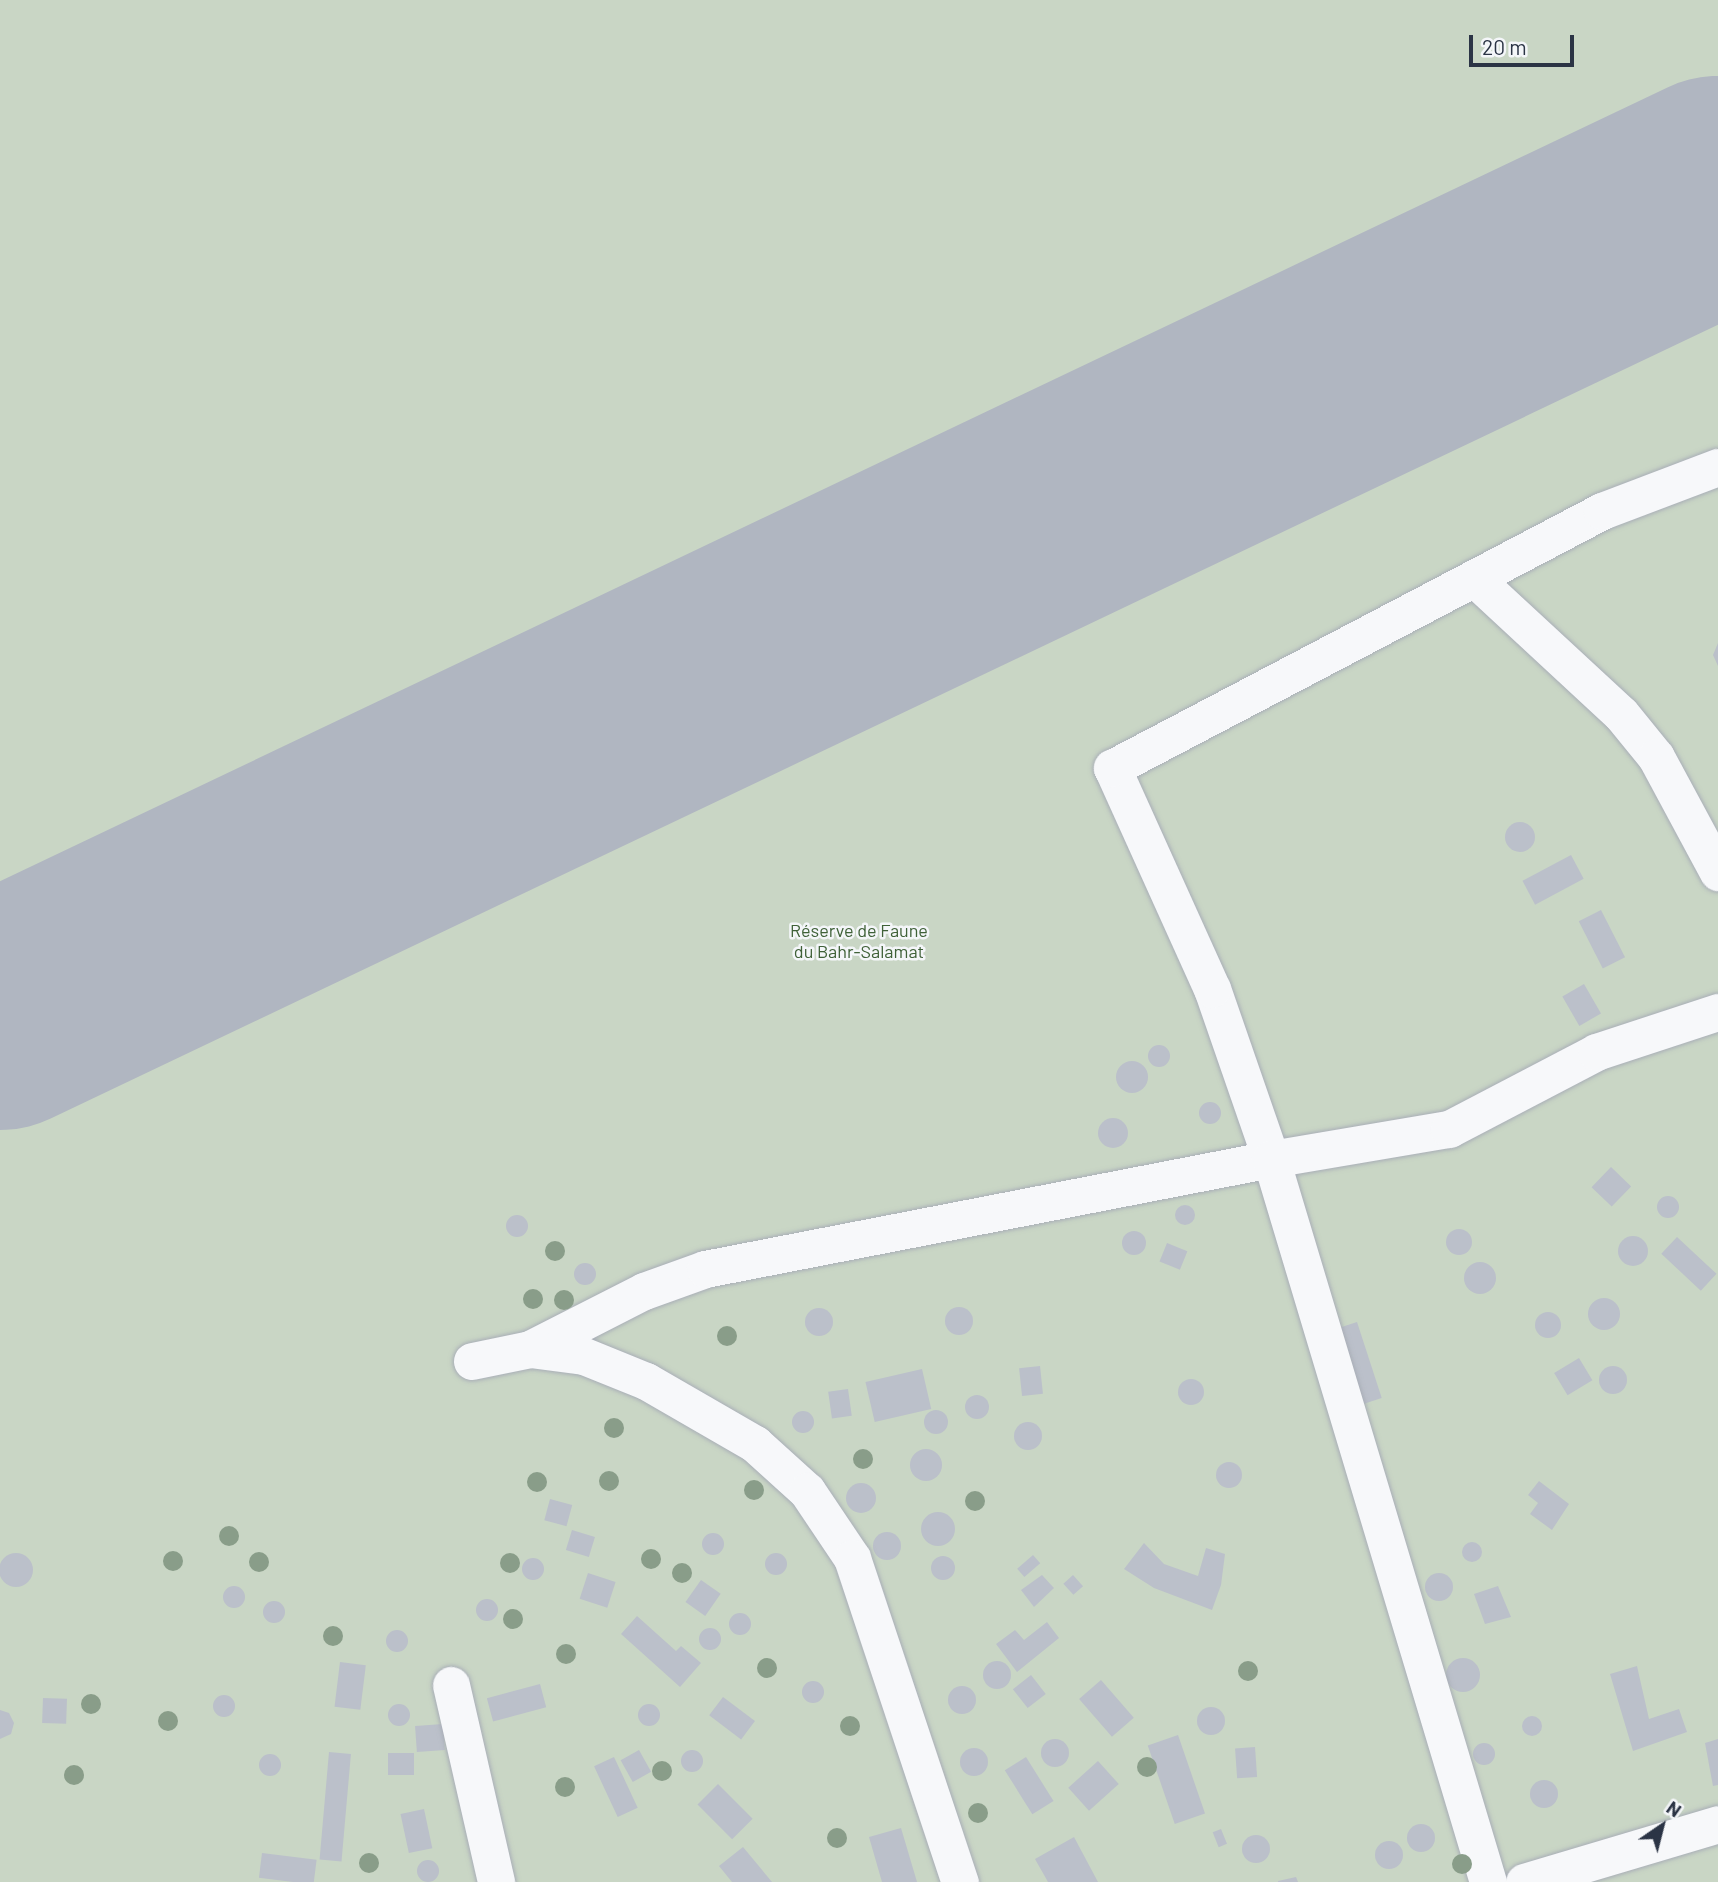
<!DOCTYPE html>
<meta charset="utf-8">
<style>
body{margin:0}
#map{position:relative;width:1718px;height:1882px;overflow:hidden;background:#e4e7ec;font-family:Barlow,sans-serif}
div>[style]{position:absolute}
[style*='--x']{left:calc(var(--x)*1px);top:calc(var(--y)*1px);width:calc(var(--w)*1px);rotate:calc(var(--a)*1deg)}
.green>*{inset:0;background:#c9d6c5;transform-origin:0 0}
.runway>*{height:236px;margin:-118px;padding:0 118px;transform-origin:118px;border-radius:118px;background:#b0b6c1}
.building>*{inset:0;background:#bbc0ca;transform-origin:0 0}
.round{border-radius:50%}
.roads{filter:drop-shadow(0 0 2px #a9aeb7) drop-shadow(0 0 2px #a9aeb7)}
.minor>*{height:37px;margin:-18.5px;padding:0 18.5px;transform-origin:18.5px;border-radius:18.5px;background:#f7f8fa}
.trees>*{width:20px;height:20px;margin:-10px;border-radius:50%;background:#899d89}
span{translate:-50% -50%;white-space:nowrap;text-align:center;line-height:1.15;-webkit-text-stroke:5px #f4f6f9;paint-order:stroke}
.park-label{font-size:18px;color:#3f6138}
.north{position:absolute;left:1627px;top:1791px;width:70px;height:70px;-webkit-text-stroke:5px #f4f6f9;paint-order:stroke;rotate:35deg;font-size:19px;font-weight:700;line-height:28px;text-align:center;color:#2b3445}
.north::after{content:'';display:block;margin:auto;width:24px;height:32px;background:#2b3445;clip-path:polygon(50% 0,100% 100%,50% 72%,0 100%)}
.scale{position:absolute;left:1469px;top:35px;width:105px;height:32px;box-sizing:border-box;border:4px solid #2b3445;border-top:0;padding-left:9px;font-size:21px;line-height:24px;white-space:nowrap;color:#2b3445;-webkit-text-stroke:5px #f4f6f9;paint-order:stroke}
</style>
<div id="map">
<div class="green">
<i style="left:0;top:0;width:1718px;height:1882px"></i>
</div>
<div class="runway">
<i style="--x:0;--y:1012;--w:1903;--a:-25.46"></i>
</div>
<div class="building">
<i style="clip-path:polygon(1718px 643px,1718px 666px,1713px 655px)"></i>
<i class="round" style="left:1505px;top:822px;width:30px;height:30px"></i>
<i style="left:1571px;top:855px;width:27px;height:55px;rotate:62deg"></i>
<i style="left:1601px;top:910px;width:53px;height:25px;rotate:63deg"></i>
<i style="left:1584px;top:984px;width:34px;height:25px;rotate:60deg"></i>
<i class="round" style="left:1148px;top:1045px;width:22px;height:22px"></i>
<i class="round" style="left:1116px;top:1061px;width:32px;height:32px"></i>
<i class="round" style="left:1199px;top:1102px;width:22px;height:22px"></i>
<i class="round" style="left:1098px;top:1118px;width:30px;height:30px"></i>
<i style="left:1611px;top:1167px;width:28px;height:28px;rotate:44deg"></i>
<i class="round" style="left:1657px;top:1196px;width:22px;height:22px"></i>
<i class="round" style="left:1175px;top:1205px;width:20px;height:20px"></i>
<i class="round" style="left:506px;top:1215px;width:22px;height:22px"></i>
<i class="round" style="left:1446px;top:1229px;width:26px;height:26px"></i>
<i class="round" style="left:1122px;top:1231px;width:24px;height:24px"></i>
<i class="round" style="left:1618px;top:1236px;width:30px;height:30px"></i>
<i style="left:1677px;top:1237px;width:54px;height:23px;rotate:43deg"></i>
<i style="left:1167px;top:1243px;width:22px;height:20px;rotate:22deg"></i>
<i class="round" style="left:1464px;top:1262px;width:32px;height:32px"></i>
<i class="round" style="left:574px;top:1263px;width:22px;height:22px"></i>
<i class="round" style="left:1588px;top:1298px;width:32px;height:32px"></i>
<i class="round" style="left:945px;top:1307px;width:28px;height:28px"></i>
<i class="round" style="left:805px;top:1308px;width:28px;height:28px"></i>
<i class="round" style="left:1535px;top:1312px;width:26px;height:26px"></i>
<i style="left:1357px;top:1322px;width:80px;height:25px;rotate:72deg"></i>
<i style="left:1579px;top:1358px;width:26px;height:29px;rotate:59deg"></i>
<i style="left:1040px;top:1366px;width:28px;height:21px;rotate:84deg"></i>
<i class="round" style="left:1599px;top:1366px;width:28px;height:28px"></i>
<i style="left:922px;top:1369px;width:41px;height:58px;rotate:77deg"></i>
<i class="round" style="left:1178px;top:1379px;width:26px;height:26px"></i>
<i style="left:848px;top:1389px;width:27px;height:20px;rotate:82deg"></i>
<i class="round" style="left:965px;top:1395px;width:24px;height:24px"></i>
<i class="round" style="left:924px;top:1410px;width:24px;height:24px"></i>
<i class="round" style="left:792px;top:1411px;width:22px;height:22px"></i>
<i class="round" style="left:1014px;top:1422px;width:28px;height:28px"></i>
<i class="round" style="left:910px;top:1449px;width:32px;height:32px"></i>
<i class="round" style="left:1216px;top:1462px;width:26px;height:26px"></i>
<i style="clip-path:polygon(1539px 1481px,1569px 1504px,1552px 1530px,1530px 1514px,1538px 1503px,1528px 1495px)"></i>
<i class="round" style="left:846px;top:1483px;width:30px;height:30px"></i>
<i style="left:550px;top:1499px;width:23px;height:22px;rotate:15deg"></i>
<i class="round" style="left:921px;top:1512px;width:34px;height:34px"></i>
<i style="left:572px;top:1530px;width:24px;height:21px;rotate:17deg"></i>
<i class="round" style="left:873px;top:1532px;width:28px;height:28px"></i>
<i class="round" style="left:702px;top:1533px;width:22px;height:22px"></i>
<i class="round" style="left:1462px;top:1542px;width:20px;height:20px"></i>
<i style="clip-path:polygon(1144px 1543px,1164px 1564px,1198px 1576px,1206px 1548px,1225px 1554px,1221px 1585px,1212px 1610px,1154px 1588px,1124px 1569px)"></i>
<i class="round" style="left:-1px;top:1553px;width:34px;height:34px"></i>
<i class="round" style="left:765px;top:1553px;width:22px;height:22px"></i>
<i style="left:1033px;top:1555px;width:11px;height:21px;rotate:49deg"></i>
<i class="round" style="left:931px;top:1556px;width:24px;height:24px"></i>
<i class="round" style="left:522px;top:1558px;width:22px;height:22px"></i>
<i style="left:588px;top:1573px;width:29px;height:27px;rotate:18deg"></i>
<i class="round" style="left:1425px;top:1573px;width:28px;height:28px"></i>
<i style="clip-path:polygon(1042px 1575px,1054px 1588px,1034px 1607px,1021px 1590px)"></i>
<i style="left:1073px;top:1575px;width:15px;height:13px;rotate:48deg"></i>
<i style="left:701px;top:1580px;width:24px;height:27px;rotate:35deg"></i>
<i style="clip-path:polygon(1498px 1586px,1511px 1617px,1485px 1624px,1474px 1594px)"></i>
<i class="round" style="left:223px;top:1586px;width:22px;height:22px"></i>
<i class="round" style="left:476px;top:1599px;width:22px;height:22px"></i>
<i class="round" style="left:263px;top:1601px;width:22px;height:22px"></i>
<i class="round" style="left:729px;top:1613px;width:22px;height:22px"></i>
<i style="clip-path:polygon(637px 1616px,676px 1651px,681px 1646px,701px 1663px,680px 1687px,621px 1634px)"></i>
<i style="clip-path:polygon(1047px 1622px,1059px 1638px,1017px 1672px,996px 1644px,1015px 1630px,1024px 1640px)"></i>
<i class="round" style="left:699px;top:1628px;width:22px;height:22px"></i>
<i class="round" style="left:386px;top:1630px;width:22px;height:22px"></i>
<i class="round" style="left:1446px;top:1658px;width:34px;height:34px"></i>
<i class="round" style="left:983px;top:1661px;width:28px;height:28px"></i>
<i style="left:340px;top:1662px;width:26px;height:45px;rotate:7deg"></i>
<i style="clip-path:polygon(1637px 1666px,1649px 1719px,1679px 1709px,1687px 1732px,1633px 1751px,1610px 1674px)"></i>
<i style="left:1031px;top:1675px;width:24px;height:23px;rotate:52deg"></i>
<i style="left:1101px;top:1680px;width:50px;height:29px;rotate:49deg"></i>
<i class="round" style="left:802px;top:1681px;width:22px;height:22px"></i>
<i style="left:540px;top:1684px;width:24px;height:55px;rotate:75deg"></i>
<i class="round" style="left:948px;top:1686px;width:28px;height:28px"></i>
<i class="round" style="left:213px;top:1695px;width:22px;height:22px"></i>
<i style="left:723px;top:1697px;width:40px;height:23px;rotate:37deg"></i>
<i style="left:43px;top:1698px;width:24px;height:25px;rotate:2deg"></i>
<i class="round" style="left:388px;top:1704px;width:22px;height:22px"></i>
<i class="round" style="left:638px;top:1704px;width:22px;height:22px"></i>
<i class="round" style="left:1197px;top:1707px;width:28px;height:28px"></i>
<i style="clip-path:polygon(0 1710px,9px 1713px,14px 1723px,11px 1734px,0 1739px)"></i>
<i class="round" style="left:1522px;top:1716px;width:20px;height:20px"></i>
<i style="left:443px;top:1724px;width:26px;height:28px;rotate:86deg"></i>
<i style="left:1178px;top:1735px;width:83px;height:32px;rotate:71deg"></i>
<i style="clip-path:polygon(1718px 1739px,1718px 1785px,1713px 1786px,1705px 1743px)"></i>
<i class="round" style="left:1041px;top:1739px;width:28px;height:28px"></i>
<i class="round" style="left:1473px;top:1743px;width:22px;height:22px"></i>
<i style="left:1255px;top:1747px;width:30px;height:20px;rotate:86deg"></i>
<i class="round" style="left:960px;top:1748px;width:28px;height:28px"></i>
<i class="round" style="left:681px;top:1750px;width:22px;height:22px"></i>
<i style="left:639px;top:1750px;width:25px;height:21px;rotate:61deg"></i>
<i style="left:329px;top:1752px;width:22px;height:108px;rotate:5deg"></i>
<i style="left:388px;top:1753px;width:26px;height:22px"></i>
<i class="round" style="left:259px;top:1754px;width:22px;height:22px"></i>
<i style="left:614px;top:1757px;width:56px;height:22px;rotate:65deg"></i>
<i style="left:1026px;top:1757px;width:52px;height:25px;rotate:58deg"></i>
<i style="left:1098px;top:1761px;width:31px;height:40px;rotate:48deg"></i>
<i class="round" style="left:1530px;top:1780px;width:28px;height:28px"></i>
<i style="left:718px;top:1784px;width:49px;height:29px;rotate:45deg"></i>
<i style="left:424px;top:1809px;width:40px;height:24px;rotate:78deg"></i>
<i class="round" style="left:1407px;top:1824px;width:28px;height:28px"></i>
<i style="clip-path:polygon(901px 1828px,917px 1882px,882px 1882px,869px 1837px)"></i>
<i style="left:1221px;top:1829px;width:16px;height:9px;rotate:68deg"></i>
<i class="round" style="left:1242px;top:1835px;width:28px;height:28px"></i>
<i style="clip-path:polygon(1074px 1837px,1098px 1882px,1048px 1882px,1035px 1859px)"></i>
<i class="round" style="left:1375px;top:1841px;width:28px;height:28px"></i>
<i style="clip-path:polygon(743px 1847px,772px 1882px,732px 1882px,719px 1866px)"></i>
<i style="left:262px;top:1853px;width:55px;height:25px;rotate:7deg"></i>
<i class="round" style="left:417px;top:1860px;width:22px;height:22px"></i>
<i style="clip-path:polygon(1296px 1877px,1298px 1882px,1278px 1882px,1278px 1881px)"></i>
</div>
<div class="roads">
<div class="minor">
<i style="--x:1474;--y:578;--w:200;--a:42.8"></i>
<i style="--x:1621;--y:714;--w:55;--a:50.9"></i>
<i style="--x:1656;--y:757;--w:131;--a:61.7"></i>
<i style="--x:530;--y:1349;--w:128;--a:-27"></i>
<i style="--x:644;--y:1291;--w:65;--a:-19.8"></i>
<i style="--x:705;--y:1269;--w:577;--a:-11"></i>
<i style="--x:1271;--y:1159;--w:180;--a:-109.1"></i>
<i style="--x:1212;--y:989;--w:243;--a:-114.3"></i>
<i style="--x:1112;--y:768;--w:553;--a:-27.68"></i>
<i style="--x:1602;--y:511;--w:124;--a:-20.8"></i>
<i style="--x:472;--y:1361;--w:59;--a:-11.7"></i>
<i style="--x:530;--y:1349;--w:54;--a:7.4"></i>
<i style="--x:584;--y:1356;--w:67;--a:22"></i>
<i style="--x:646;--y:1381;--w:126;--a:30"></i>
<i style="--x:755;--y:1444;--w:70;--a:42.1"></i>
<i style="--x:807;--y:1491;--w:81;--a:56.1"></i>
<i style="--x:852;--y:1558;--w:342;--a:71.6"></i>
<i style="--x:451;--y:1685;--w:202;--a:77.1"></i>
<i style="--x:1488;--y:1882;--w:755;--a:-106.71"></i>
<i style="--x:1271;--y:1159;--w:181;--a:-9.6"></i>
<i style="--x:1449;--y:1129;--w:166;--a:-27.6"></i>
<i style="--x:1596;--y:1052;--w:128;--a:-18.2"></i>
<i style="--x:1524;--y:1882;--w:202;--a:-16.6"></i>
</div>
</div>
<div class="trees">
<i style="left:555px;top:1251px"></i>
<i style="left:533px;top:1299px"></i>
<i style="left:564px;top:1300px"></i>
<i style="left:727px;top:1336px"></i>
<i style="left:614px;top:1428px"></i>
<i style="left:863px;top:1459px"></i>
<i style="left:609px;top:1481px"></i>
<i style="left:537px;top:1482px"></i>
<i style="left:754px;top:1490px"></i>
<i style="left:975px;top:1501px"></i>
<i style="left:229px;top:1536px"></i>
<i style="left:651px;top:1559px"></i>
<i style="left:173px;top:1561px"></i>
<i style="left:259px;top:1562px"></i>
<i style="left:510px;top:1563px"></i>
<i style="left:682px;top:1573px"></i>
<i style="left:513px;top:1619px"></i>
<i style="left:333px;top:1636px"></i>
<i style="left:566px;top:1654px"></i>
<i style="left:767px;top:1668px"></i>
<i style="left:1248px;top:1671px"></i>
<i style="left:91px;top:1704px"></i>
<i style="left:168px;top:1721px"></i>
<i style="left:850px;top:1726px"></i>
<i style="left:1147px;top:1767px"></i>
<i style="left:662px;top:1771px"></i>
<i style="left:74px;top:1775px"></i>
<i style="left:565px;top:1787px"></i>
<i style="left:978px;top:1813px"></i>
<i style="left:837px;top:1838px"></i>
<i style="left:369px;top:1863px"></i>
<i style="left:1462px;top:1864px"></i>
</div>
<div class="park-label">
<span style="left:859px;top:941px">Réserve de Faune<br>du Bahr-Salamat</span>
</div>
<div class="north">N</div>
<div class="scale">20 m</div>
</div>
